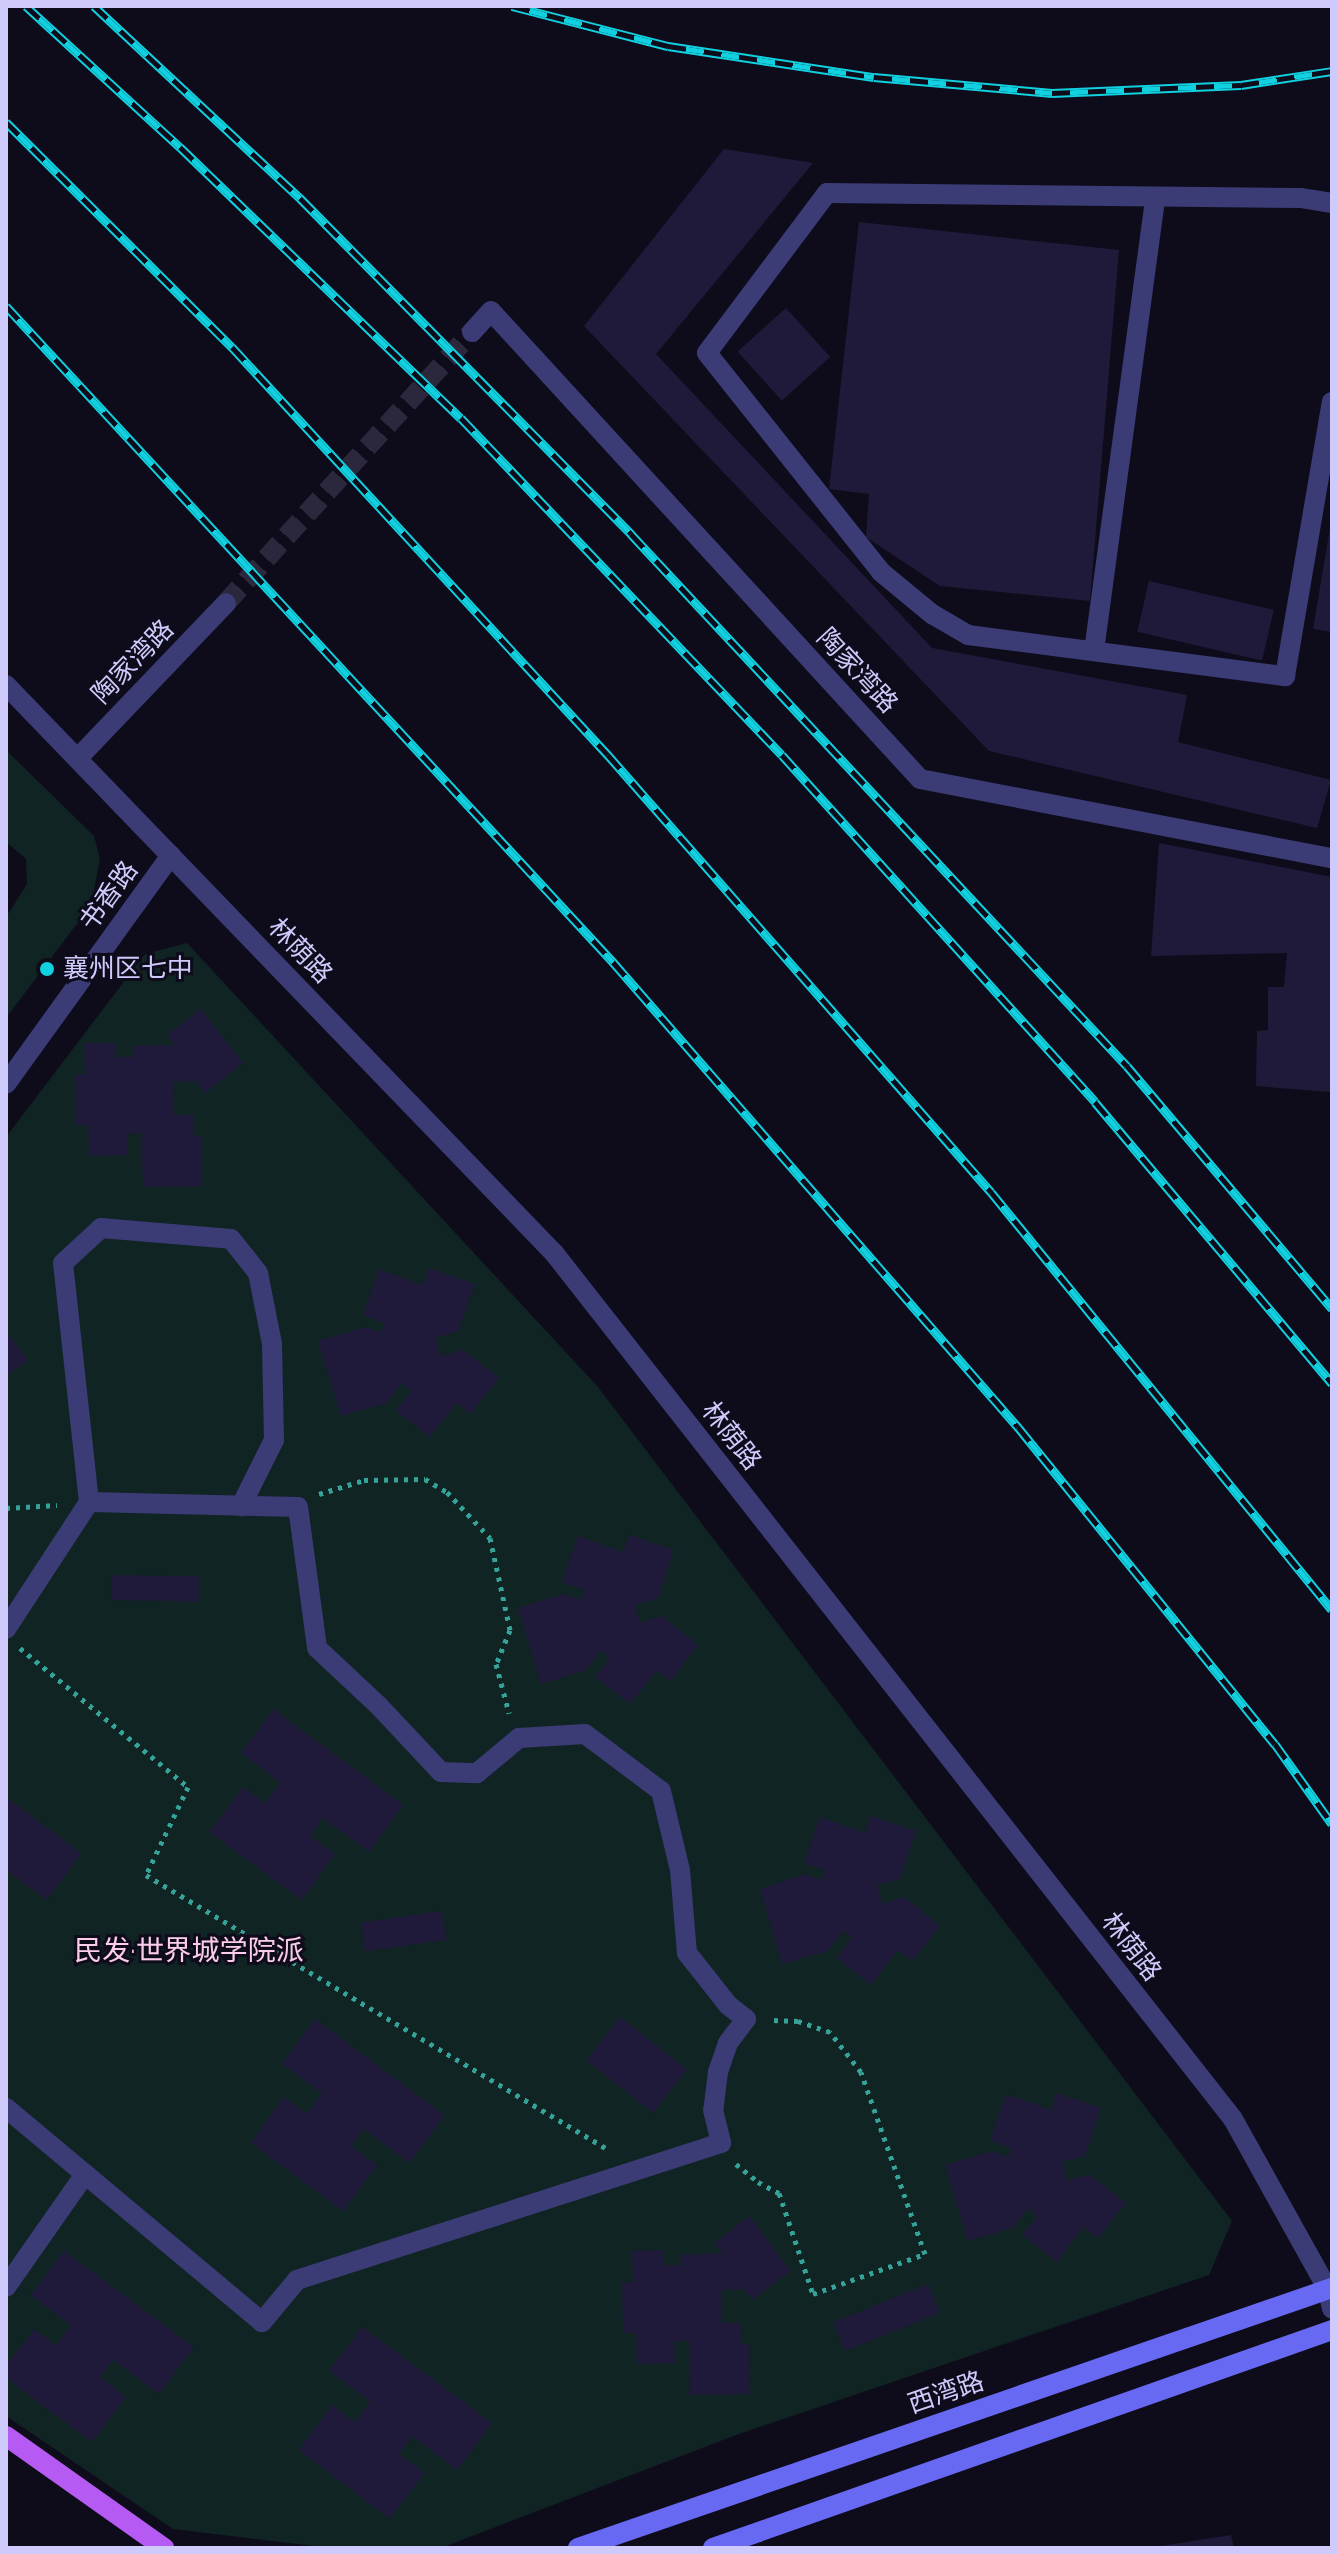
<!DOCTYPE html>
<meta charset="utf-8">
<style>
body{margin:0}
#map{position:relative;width:1338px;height:2554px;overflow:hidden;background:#0e0c1b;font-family:Raleway,"Noto Sans SC",sans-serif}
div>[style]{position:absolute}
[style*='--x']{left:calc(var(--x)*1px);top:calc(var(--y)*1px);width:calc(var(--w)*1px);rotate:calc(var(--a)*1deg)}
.green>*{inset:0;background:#102423}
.building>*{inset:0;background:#1f1a3a;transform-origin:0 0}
.tertiary-tunnel>*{height:20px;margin-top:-10px;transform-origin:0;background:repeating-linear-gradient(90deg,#2b283d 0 20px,transparent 0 30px)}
.path>*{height:5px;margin-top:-2.5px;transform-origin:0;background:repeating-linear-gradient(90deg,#35a39a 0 4px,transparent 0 10px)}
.service>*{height:20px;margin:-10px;padding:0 10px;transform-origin:10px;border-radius:10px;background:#3b3b76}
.tertiary>*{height:20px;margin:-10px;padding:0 10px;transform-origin:10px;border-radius:10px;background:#3b3b76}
.secondary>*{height:20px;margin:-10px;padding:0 10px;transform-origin:10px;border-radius:10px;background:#6869f3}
.primary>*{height:20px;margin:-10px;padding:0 10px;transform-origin:10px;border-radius:10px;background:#b55af2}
.rail>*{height:9px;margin-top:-4.5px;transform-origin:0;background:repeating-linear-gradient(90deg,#0e0c1b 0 18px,#11d0df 0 36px);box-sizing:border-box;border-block:2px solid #11d0df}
.dots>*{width:22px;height:22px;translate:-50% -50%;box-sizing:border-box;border:4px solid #0e0c1b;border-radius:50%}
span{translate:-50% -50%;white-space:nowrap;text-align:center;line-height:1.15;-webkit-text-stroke:6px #0e0c1b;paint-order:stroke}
.street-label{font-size:26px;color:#cecafb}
.poi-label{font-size:26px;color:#cecafb}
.left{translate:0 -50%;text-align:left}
.neighbourhood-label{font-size:28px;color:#fbcceb}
.frame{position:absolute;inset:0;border:8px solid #cecafb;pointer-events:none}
</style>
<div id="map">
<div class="green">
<i style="clip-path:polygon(6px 750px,94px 836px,100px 859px,91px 905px,6px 1018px,6px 917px,27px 884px,26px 859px,6px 842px)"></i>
<i style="clip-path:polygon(187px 943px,598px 1387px,1232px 2221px,1209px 2275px,736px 2435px,441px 2548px,331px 2548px,173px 2529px,6px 2416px,6px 1137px,145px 954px)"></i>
</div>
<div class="building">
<i style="clip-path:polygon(724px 149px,813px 163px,656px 354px,932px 648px,1187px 695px,1178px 742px,1331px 780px,1317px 828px,989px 751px,584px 326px)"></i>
<i style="clip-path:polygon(859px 222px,1119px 250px,1090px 601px,940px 586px,866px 537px,869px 494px,829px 489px)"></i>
<i style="left:786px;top:308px;width:66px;height:65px;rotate:48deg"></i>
<i style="clip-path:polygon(1330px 528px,1332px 528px,1332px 632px,1313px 629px)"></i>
<i style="left:1149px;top:581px;width:128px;height:52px;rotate:13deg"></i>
<i style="clip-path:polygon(1159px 843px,1332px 877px,1330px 1092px,1256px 1086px,1257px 1031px,1268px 1030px,1268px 987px,1284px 987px,1287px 953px,1151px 956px)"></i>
<i style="clip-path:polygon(201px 1009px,243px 1063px,205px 1093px,196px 1081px,173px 1082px,174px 1115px,193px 1115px,194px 1136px,201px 1136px,202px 1186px,143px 1187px,141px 1133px,127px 1134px,127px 1155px,89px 1156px,88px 1125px,75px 1125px,75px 1075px,85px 1074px,84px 1043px,115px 1043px,115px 1057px,133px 1057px,133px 1046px,175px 1045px,167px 1035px)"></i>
<i style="clip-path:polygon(429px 1268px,475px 1284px,458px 1331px,435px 1338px,440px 1356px,463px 1350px,499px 1378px,471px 1414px,457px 1403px,430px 1437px,396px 1411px,411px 1391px,402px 1383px,387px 1403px,341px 1416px,318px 1341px,365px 1327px,381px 1332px,384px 1323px,363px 1315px,379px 1269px,423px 1285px)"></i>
<i style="clip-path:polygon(6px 1331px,28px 1360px,6px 1376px)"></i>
<i style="clip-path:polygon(629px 1535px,674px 1550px,658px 1598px,635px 1605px,640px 1623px,662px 1616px,698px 1645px,671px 1681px,657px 1670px,630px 1704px,595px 1677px,610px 1658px,601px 1651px,586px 1670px,541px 1684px,518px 1608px,564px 1594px,581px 1600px,584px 1590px,562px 1582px,578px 1536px,623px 1552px)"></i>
<i style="left:112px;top:1575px;width:87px;height:25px;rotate:1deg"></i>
<i style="clip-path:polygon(273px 1709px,403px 1805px,369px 1852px,323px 1818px,310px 1836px,335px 1854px,302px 1900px,209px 1832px,243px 1787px,265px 1803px,281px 1783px,241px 1753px)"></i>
<i style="clip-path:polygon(6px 1797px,81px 1853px,47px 1900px,6px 1870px)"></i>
<i style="clip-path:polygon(871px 1816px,916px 1831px,900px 1879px,877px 1885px,882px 1904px,904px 1897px,940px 1926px,912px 1961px,898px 1950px,871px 1985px,837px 1958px,852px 1938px,843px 1931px,828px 1951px,782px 1964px,760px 1889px,806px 1874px,822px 1880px,826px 1871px,804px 1863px,820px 1817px,865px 1833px)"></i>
<i style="left:442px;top:1911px;width:29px;height:82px;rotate:82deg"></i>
<i style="left:620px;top:2017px;width:85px;height:55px;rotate:38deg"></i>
<i style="clip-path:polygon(315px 2019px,444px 2115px,410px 2163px,364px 2129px,351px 2146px,377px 2165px,343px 2211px,251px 2143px,284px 2097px,307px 2114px,322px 2093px,282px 2064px)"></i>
<i style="clip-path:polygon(1056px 2093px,1101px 2108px,1085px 2156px,1062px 2162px,1067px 2181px,1089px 2174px,1126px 2203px,1098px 2238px,1084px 2227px,1057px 2262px,1022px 2235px,1037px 2216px,1028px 2208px,1013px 2228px,968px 2241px,945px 2165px,991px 2151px,1008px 2157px,1011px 2148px,990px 2140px,1006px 2094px,1051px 2110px)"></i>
<i style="clip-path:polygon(749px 2216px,791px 2271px,752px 2300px,744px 2289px,721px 2290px,722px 2323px,741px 2323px,742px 2344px,749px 2344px,750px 2394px,690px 2395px,689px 2341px,674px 2341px,675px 2363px,637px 2364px,636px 2333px,623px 2333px,622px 2283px,633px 2282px,632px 2251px,663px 2250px,663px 2265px,681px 2265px,680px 2255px,723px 2253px,715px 2243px)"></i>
<i style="clip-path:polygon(64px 2251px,194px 2347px,159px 2394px,113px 2360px,100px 2377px,126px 2397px,92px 2442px,6px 2378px,6px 2366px,34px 2329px,56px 2345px,71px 2325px,31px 2295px)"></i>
<i style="left:928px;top:2284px;width:31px;height:102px;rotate:68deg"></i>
<i style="clip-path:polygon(362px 2327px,492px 2423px,457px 2470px,412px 2436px,399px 2454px,424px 2473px,390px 2519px,299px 2450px,332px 2405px,355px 2422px,370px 2401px,329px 2371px)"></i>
<i style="clip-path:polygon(1231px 2535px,1234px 2548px,1161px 2548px,1161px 2546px)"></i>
</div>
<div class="tertiary-tunnel">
<i style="--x:226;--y:603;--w:366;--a:-47.8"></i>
</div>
<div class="path">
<i style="--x:319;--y:1494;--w:47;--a:-17.3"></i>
<i style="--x:364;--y:1480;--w:61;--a:-0.9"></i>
<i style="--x:425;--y:1479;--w:26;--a:31"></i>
<i style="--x:447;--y:1492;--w:63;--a:46.9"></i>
<i style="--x:490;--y:1538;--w:94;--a:77.7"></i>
<i style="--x:510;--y:1630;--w:37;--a:112"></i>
<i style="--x:496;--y:1664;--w:51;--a:75.1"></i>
<i style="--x:6;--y:1508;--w:51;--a:-3.4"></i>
<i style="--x:20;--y:1648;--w:218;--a:39.6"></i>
<i style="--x:188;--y:1787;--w:98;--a:115.5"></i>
<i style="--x:146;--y:1875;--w:539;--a:30.71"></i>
<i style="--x:736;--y:2164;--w:28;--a:39"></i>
<i style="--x:758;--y:2182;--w:24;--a:28"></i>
<i style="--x:779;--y:2193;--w:107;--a:71.4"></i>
<i style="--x:813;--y:2294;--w:119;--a:-19.7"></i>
<i style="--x:925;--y:2254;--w:193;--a:-109.4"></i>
<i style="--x:861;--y:2072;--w:51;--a:-127.8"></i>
<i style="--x:830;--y:2032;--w:34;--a:-161"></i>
<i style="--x:798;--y:2021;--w:27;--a:-178"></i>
</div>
<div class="service">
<i style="--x:1332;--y:203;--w:32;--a:-171"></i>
<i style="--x:1300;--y:198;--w:473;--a:-179.4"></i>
<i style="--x:827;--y:193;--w:200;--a:126.9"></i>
<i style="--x:707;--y:353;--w:280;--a:51.5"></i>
<i style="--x:881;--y:572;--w:66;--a:39.5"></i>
<i style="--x:932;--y:614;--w:42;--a:30.3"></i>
<i style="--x:968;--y:635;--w:320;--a:7.4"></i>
<i style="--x:1285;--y:676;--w:278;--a:-80.3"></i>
<i style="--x:1094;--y:651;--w:458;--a:-82.3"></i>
<i style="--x:89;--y:1502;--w:240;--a:-96.2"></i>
<i style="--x:63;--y:1263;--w:52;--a:-42.6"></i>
<i style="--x:101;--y:1228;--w:130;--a:4.8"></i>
<i style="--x:231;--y:1239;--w:43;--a:51.5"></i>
<i style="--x:258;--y:1273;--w:72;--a:78.8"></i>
<i style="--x:272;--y:1344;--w:96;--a:88.8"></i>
<i style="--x:274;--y:1440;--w:74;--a:116.6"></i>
<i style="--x:6;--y:1629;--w:152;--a:-56.8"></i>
<i style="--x:89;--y:1502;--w:209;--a:1.4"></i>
<i style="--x:298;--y:1507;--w:142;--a:82.3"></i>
<i style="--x:317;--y:1648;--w:83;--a:43.1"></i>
<i style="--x:378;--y:1705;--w:92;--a:46.8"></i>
<i style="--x:441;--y:1772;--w:36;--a:2"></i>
<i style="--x:477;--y:1773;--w:55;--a:-39.8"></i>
<i style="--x:519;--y:1738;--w:66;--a:-3.5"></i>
<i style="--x:585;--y:1734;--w:95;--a:36.9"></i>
<i style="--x:661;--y:1791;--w:81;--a:76.5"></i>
<i style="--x:680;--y:1870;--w:83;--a:85.2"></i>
<i style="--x:687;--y:1953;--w:66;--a:51.7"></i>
<i style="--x:728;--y:2005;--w:23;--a:38"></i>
<i style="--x:746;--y:2019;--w:30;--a:127"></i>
<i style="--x:728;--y:2043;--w:31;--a:109"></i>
<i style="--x:718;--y:2072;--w:38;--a:97"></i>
<i style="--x:713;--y:2110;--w:34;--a:76"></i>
<i style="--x:721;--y:2143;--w:446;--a:162.1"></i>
<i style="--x:297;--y:2280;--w:55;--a:129.8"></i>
<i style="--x:262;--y:2322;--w:334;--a:-140.1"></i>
<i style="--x:6;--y:2287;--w:138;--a:-55"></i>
</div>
<div class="tertiary">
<i style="--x:472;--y:332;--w:28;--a:-48"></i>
<i style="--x:491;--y:311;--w:635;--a:47.49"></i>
<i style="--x:920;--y:779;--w:420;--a:10.9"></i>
<i style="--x:6;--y:685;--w:789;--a:46.03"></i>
<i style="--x:554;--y:1253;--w:1100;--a:51.9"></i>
<i style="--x:1233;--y:2119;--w:196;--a:60.9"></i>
<i style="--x:1328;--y:2290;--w:19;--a:78"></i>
<i style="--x:78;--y:758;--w:214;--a:-46.3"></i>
<i style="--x:6;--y:1084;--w:282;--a:-54.2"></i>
</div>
<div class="secondary">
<i style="--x:578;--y:2548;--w:798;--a:-19.03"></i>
<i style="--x:713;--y:2548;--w:656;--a:-19.4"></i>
</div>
<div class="primary">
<i style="--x:6;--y:2436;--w:194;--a:35.3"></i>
</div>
<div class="rail">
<i style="--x:26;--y:6;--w:209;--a:42.5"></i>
<i style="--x:180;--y:147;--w:390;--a:44"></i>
<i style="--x:461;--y:418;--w:465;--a:46.4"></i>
<i style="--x:782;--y:755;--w:467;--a:47.9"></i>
<i style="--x:1095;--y:1102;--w:368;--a:49.9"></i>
<i style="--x:94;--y:6;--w:282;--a:43"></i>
<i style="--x:300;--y:198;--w:472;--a:45.4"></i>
<i style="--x:631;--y:534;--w:727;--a:47.01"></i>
<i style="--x:1127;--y:1066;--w:318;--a:49.8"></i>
<i style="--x:512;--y:6;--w:161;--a:14.4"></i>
<i style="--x:668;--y:46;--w:208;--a:8.6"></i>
<i style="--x:874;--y:77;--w:179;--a:5.1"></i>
<i style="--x:1052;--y:93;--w:189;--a:-2.4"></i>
<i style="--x:1241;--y:85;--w:92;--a:-8.7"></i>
<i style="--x:6;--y:122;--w:319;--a:44.9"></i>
<i style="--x:232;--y:347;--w:555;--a:47.34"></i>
<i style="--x:608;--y:755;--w:581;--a:48.77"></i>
<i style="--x:991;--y:1192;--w:539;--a:50.79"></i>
<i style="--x:6;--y:306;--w:894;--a:47.22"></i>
<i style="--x:613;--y:962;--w:617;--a:48.95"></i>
<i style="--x:1018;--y:1427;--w:408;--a:51"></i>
<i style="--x:1275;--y:1744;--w:98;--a:54.5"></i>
</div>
<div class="dots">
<i style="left:47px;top:969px;background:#11d0df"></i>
</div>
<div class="street-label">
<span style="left:133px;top:662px;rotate:-46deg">陶家湾路</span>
<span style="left:857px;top:671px;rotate:47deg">陶家湾路</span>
<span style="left:109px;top:896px;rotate:-54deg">书香路</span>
<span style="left:300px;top:951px;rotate:46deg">林荫路</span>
<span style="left:731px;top:1436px;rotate:52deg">林荫路</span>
<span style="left:1131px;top:1947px;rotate:52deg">林荫路</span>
<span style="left:946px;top:2393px;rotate:-19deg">西湾路</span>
</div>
<div class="poi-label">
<span class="left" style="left:63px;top:969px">襄州区七中</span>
</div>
<div class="neighbourhood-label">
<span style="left:189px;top:1951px">民发·世界城学院派</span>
</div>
<div class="frame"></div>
</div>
